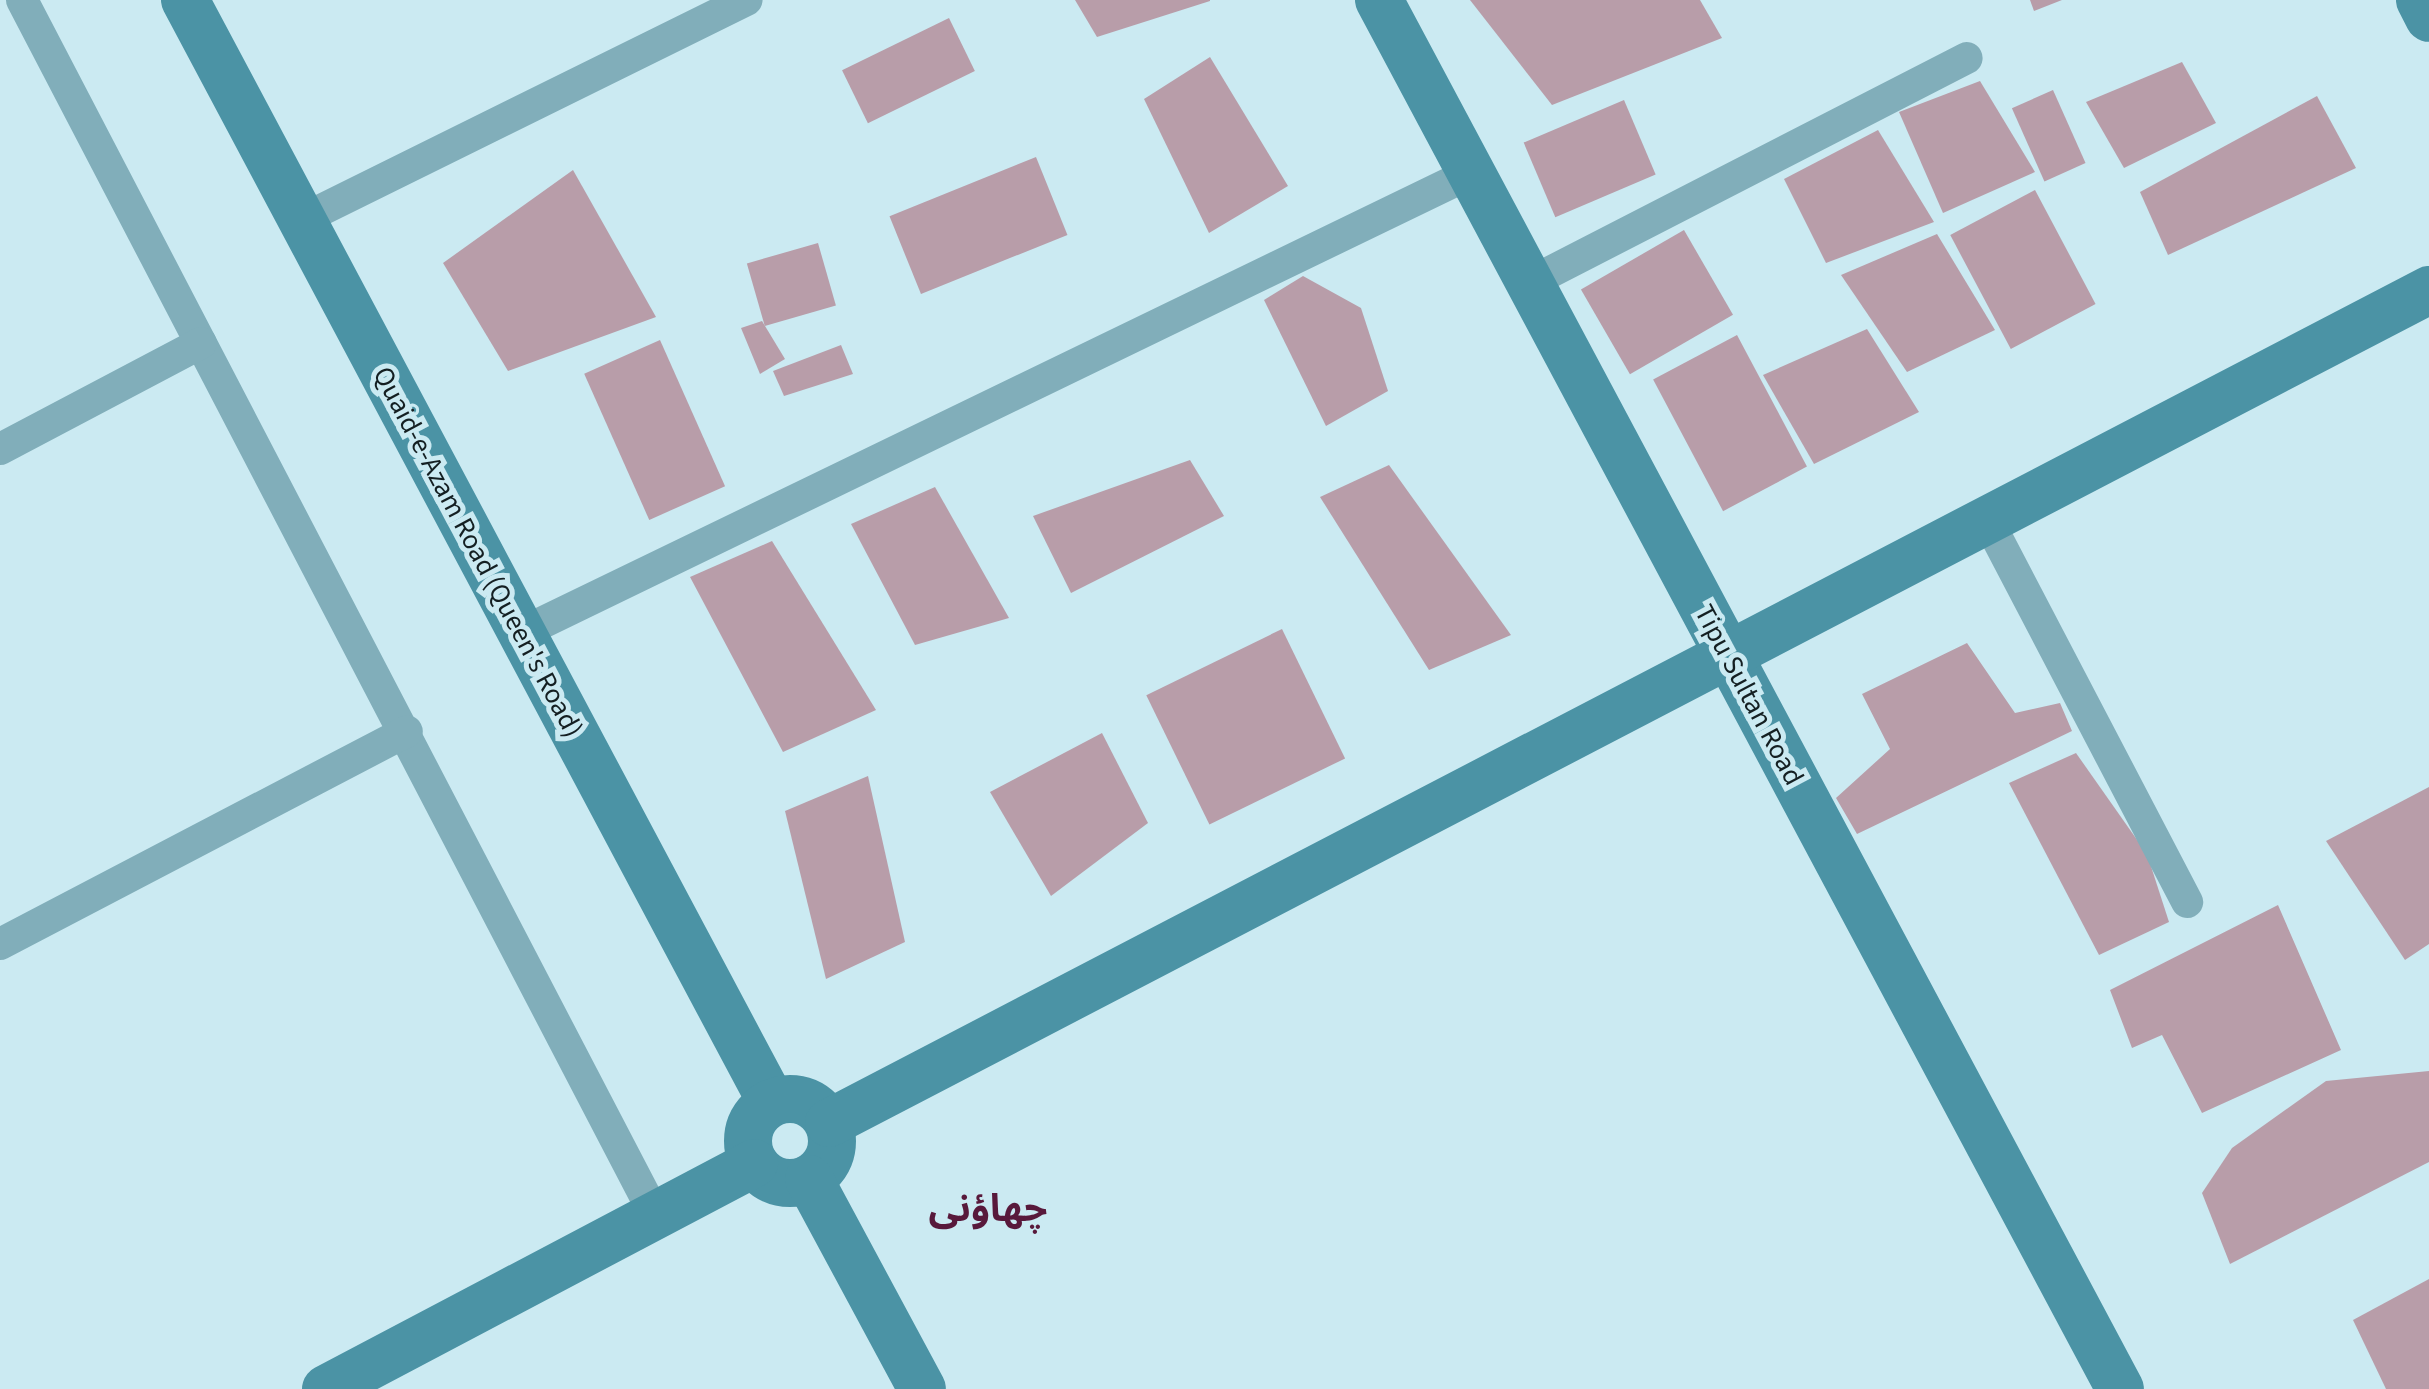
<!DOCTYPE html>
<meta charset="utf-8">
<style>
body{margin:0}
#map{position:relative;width:2429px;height:1389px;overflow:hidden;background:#cbeaf2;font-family:"Source Sans 3","Noto Sans Arabic",sans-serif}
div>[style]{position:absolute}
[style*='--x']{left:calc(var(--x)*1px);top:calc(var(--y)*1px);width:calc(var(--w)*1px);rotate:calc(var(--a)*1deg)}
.building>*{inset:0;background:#b89da9;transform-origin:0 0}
.street>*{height:32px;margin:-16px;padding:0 16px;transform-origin:16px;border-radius:16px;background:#81aeba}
.secondary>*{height:48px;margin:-24px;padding:0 24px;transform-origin:24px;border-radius:24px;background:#4b93a5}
.secondary>.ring{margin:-24px;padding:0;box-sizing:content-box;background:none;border:48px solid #4b93a5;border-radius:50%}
span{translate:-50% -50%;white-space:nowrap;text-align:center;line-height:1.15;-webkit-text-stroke:10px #cbeaf2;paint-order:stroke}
.street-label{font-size:28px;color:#141f22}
.district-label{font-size:38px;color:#58193b;font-weight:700}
</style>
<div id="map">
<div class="building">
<i style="clip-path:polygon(1075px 0,1210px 0,1210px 1px,1097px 37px)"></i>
<i style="clip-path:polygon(1470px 0,1700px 0,1722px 38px,1552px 105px)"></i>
<i style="clip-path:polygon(2030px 0,2062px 0,2034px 11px)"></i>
<i style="left:949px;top:18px;width:59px;height:119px;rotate:64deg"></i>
<i style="clip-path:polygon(1210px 57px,1288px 186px,1209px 233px,1144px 99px)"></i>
<i style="clip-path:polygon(2182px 62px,2216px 123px,2124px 168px,2086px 102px)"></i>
<i style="clip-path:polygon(1980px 81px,2035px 172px,1943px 213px,1899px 112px)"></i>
<i style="left:2053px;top:90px;width:80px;height:45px;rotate:66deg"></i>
<i style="clip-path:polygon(2317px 96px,2356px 168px,2168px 255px,2140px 192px)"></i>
<i style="left:1624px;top:100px;width:81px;height:109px;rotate:67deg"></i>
<i style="clip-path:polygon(1878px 130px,1934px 222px,1826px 263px,1784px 179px)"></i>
<i style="left:1036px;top:157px;width:84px;height:158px;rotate:68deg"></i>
<i style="clip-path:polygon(573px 170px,656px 317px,508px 371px,443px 263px)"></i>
<i style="left:2035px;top:190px;width:129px;height:96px;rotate:62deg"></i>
<i style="left:1684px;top:230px;width:98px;height:119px;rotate:60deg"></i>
<i style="clip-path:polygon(1937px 234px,1995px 330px,1907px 372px,1841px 275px)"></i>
<i style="left:818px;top:243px;width:65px;height:74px;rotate:74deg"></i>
<i style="clip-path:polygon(1303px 276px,1361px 308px,1388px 391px,1326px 426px,1264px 300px)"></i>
<i style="clip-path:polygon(762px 321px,785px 359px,760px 374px,741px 328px)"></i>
<i style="clip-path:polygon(1867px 329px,1919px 412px,1814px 464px,1763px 375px)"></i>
<i style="left:1737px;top:335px;width:149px;height:95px;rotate:62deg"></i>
<i style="left:660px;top:340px;width:160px;height:83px;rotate:66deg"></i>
<i style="clip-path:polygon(841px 345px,853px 374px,784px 396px,773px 371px)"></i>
<i style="clip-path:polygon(1190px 460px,1224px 516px,1071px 593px,1033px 516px)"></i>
<i style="clip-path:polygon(1389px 465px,1511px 635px,1429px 670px,1320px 497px)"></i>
<i style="clip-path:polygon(935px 487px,1009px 618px,915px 645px,851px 524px)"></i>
<i style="clip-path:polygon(772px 541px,876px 710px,783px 752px,690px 577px)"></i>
<i style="left:1282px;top:629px;width:144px;height:151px;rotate:64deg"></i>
<i style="clip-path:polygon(1967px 643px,2015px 713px,2060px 703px,2072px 731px,1857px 834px,1836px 798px,1890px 749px,1862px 694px)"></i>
<i style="clip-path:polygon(1102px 733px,1148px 823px,1051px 896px,990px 792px)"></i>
<i style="clip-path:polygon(2076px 753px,2147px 854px,2169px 922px,2099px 955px,2009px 783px)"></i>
<i style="clip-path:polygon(868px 776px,905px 942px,826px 979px,785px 811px)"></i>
<i style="clip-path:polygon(2429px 787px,2429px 944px,2405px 960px,2326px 841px)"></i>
<i style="clip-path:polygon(2278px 905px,2341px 1050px,2202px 1113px,2162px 1035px,2132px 1048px,2110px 990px)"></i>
<i style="clip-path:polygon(2429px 1071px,2429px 1162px,2230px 1264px,2202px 1193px,2232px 1148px,2326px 1081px)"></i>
<i style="clip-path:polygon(2429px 1279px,2429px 1389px,2386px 1389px,2353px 1320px)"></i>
</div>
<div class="street">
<i style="--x:22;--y:0;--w:1370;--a:62.48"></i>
<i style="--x:301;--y:220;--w:497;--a:-26.3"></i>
<i style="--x:1529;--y:283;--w:492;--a:-27.2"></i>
<i style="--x:0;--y:449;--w:227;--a:-27.8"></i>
<i style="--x:1988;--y:521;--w:430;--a:62.4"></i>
<i style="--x:521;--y:633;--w:1056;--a:-25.84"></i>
<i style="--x:0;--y:944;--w:459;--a:-27.6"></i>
</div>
<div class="secondary">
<i style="--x:185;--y:0;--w:1249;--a:61.98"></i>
<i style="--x:1379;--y:0;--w:1574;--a:61.92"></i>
<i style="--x:2420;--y:0;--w:20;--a:63"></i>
<i class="ring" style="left:748px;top:1099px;width:36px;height:36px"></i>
<i style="--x:829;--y:1123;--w:1804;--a:-27.5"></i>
<i style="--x:809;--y:1179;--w:238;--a:61.7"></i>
<i style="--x:326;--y:1389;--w:484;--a:-27.8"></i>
</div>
<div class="street-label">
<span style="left:478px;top:552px;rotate:62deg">Quaid-e-Azam Road (Queen's Road)</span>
<span style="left:1749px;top:695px;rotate:62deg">Tipu Sultan Road</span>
</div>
<div class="district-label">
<span style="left:988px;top:1210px">چھاؤنی</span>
</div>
</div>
